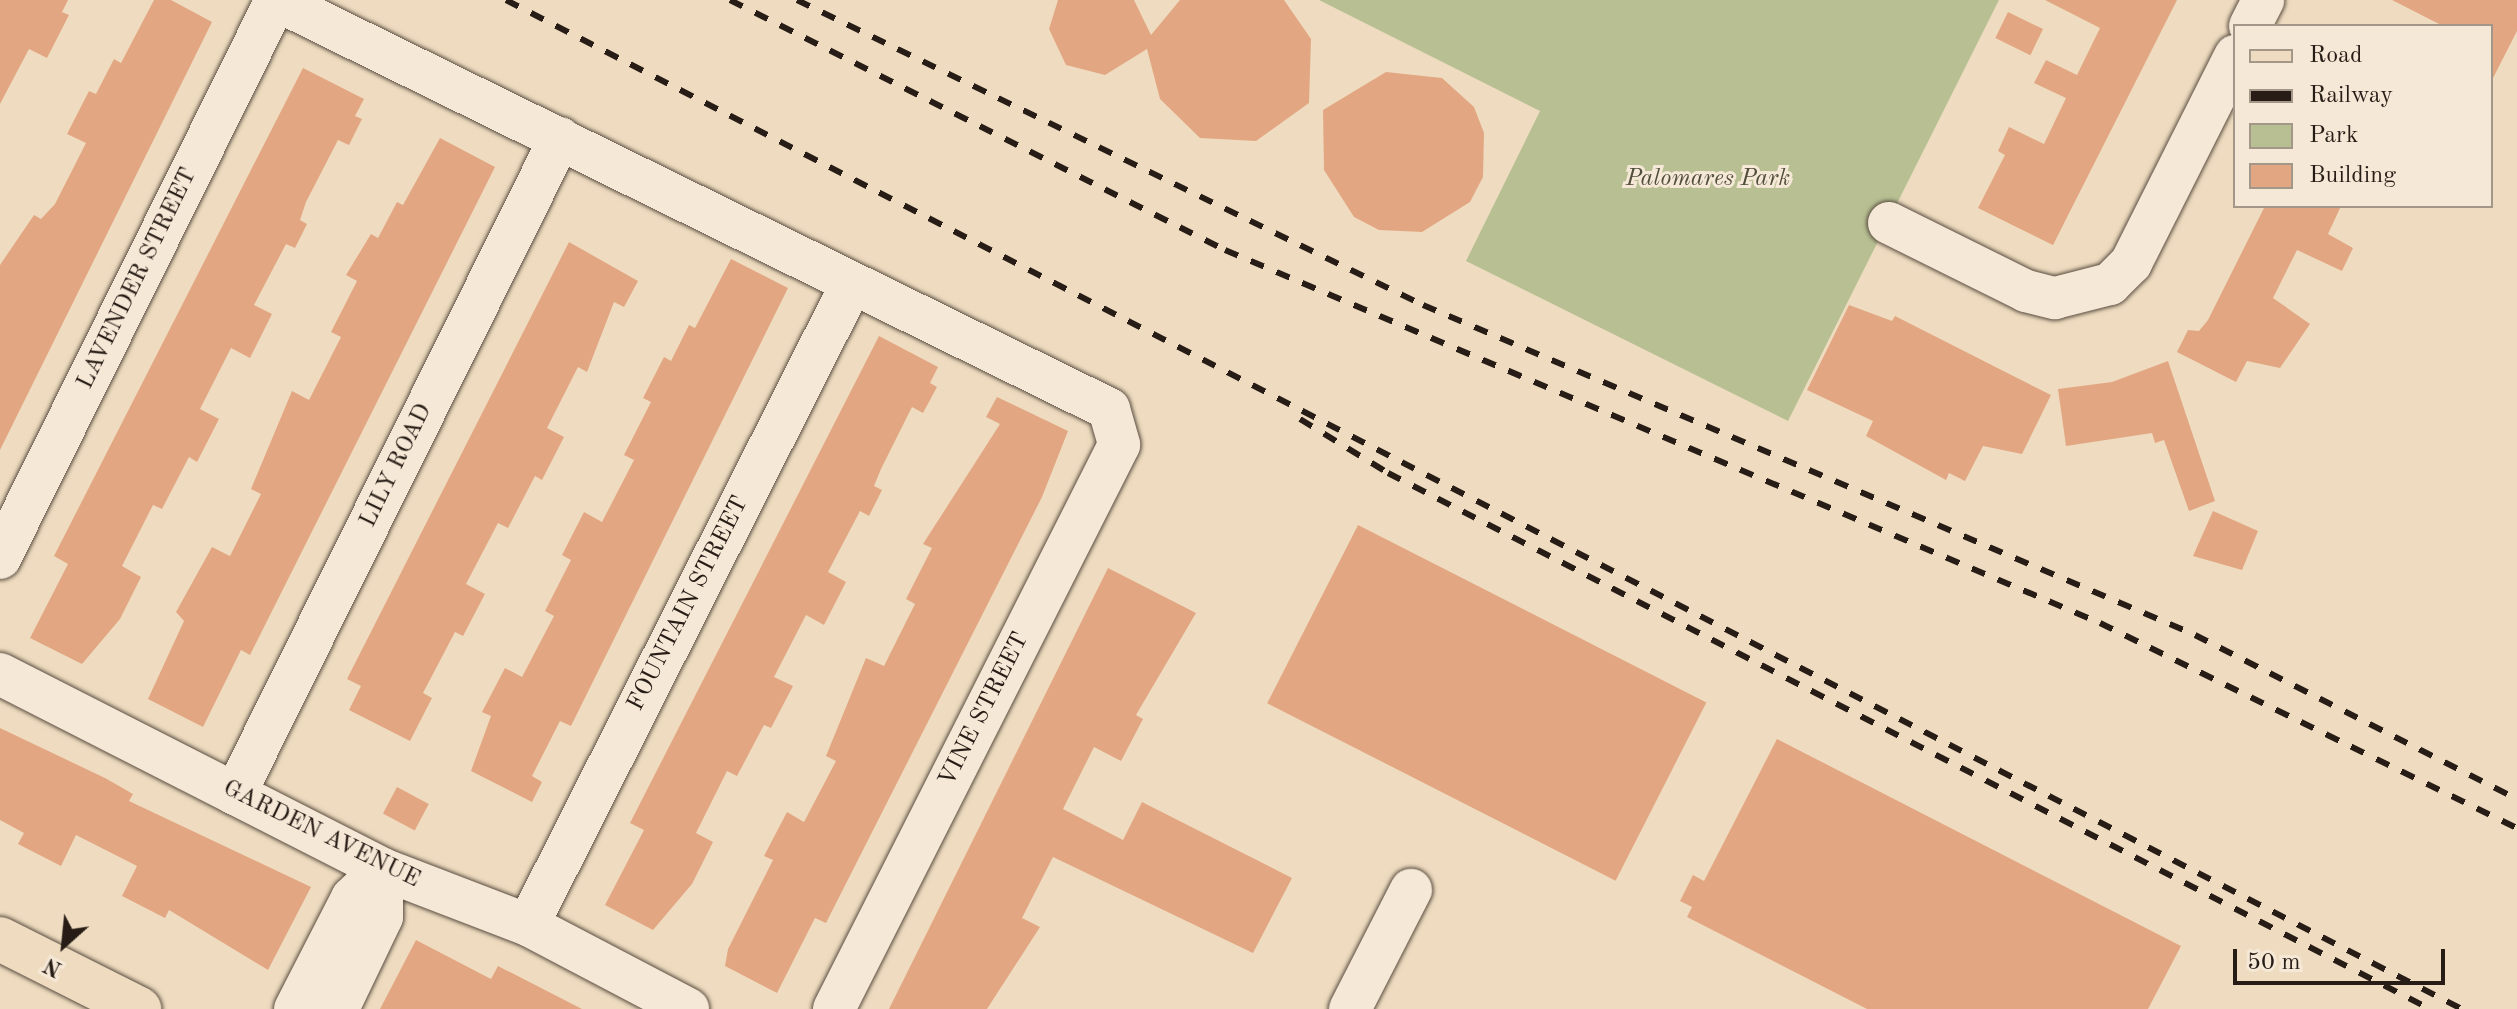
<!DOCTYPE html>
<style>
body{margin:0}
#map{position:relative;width:2517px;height:1009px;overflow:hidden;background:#efdcc0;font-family:"Old Standard TT",serif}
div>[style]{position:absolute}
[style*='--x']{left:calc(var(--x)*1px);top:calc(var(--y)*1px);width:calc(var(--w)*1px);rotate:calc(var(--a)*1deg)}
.green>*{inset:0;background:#b8c093}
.building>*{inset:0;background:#e2a782;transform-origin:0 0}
.roads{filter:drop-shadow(0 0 2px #594d40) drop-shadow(0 0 2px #594d40)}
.minor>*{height:42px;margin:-21px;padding:0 21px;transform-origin:21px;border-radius:21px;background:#f5e8d6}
.major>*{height:44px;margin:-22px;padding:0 22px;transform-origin:22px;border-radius:22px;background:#efdcc0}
.rail>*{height:6px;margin-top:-3px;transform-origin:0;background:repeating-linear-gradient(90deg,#271d16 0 14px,transparent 0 28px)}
span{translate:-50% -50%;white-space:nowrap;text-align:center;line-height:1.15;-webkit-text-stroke:6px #f5e8d6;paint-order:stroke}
.park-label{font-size:24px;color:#524e3c;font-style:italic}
.street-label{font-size:24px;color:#271d16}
.legend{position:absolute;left:2233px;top:24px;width:260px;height:184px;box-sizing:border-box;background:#f5e8d6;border:2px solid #a39789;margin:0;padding:10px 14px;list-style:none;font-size:24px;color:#271d16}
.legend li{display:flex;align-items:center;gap:16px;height:40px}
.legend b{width:40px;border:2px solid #a39789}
.north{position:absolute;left:24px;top:905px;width:80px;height:80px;-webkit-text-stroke:6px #f5e8d6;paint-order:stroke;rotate:207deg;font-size:22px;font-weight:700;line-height:32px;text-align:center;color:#271d16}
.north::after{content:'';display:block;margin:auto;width:28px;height:36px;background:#271d16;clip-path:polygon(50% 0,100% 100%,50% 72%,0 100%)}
.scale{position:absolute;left:2233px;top:949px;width:212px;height:36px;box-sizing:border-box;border:4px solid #271d16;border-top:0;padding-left:10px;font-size:24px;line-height:28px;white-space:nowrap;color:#271d16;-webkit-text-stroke:6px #f5e8d6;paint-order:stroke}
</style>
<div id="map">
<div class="green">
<i style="clip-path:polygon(1319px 0,1999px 0,1788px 421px,1466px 261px,1540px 111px)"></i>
</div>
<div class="building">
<i style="clip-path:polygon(0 0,68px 0,62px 12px,69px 15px,47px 58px,29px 49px,0 104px)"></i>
<i style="clip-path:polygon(154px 0,171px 0,212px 22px,0 450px,0 265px,34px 215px,41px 219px,55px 204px,86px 143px,67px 134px,89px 91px,96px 94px,114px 59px,121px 63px)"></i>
<i style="clip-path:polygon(1058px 0,1134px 0,1151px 35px,1180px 0,1284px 0,1311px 39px,1309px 103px,1256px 141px,1200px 138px,1160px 99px,1147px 49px,1105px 75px,1066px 65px,1049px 29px)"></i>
<i style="clip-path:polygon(2045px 0,2177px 0,2053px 245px,1978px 208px,2005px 155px,1998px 151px,2009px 127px,2044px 144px,2066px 98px,2034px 83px,2046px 60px,2077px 75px,2100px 28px)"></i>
<i style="clip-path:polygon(2392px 0,2517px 0,2517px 31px,2491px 82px,2491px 26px,2443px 26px)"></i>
<i style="left:2008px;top:12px;width:39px;height:29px;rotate:26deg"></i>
<i style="clip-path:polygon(303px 68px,364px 99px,355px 116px,362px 119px,349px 145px,338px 140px,306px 202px,300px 220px,307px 224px,295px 248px,286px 244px,254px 305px,272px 314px,250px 358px,231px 348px,200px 409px,219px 419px,197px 462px,189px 457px,162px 509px,153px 505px,122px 566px,141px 577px,120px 619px,82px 664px,30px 638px,68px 564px,54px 556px)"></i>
<i style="clip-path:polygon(1386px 72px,1442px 78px,1474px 107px,1484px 133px,1483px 177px,1470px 202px,1422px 232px,1379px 230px,1354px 217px,1324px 170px,1323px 110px)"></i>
<i style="clip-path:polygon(440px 138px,495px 167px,250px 655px,241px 650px,203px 727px,148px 699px,184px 621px,176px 612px,212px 547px,230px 556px,261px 494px,251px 489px,292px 391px,309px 400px,341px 337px,331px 332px,357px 281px,346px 275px,371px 234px,378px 238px,397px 202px,403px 205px)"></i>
<i style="clip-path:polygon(2265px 206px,2341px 206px,2328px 234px,2353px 248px,2342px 271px,2297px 250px,2273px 298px,2310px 324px,2280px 368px,2247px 361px,2236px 382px,2177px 352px,2188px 330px,2199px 331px,2208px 320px)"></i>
<i style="clip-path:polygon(569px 242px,638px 281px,624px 307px,614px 302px,587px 372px,578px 367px,547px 428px,564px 437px,542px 480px,535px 476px,508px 528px,498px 523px,466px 584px,485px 594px,463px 636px,455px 632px,423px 693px,432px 698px,410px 741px,349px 710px,361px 686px,347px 679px)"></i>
<i style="clip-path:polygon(731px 259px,788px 288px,571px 726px,560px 721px,532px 776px,542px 782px,532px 802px,471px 771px,491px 716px,482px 712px,505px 668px,522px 677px,554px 616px,545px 611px,571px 560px,562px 555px,584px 512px,602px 522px,634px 460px,624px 455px,651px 402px,643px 398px,664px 357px,671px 361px,689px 325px,695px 328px)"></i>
<i style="clip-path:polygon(1849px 305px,1892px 321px,1895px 316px,2051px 395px,2022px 454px,1983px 446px,1965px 481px,1949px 473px,1946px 480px,1866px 436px,1873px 421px,1807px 390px)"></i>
<i style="clip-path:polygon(879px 336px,938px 367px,930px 383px,937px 387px,923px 413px,912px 407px,881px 469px,874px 486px,882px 490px,869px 516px,860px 511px,828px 572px,846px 582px,824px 625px,806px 615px,774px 677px,793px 686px,771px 728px,764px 725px,737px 776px,727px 771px,696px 833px,713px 842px,692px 884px,653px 930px,605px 905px,644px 830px,630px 823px)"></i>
<i style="clip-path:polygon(2168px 361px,2215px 501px,2189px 511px,2164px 440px,2155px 443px,2152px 433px,2066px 446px,2058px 389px,2112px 382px)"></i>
<i style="clip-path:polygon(997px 397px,1068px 431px,1042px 497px,826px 923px,815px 918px,777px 993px,725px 966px,728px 949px,773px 860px,764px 856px,787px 812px,804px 822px,836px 761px,826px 756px,866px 658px,884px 666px,915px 604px,906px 599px,932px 548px,923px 544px,1000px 424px,986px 417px)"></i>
<i style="clip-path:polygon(2213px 511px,2258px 531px,2242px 570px,2193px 556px)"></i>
<i style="left:1358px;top:525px;width:391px;height:200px;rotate:27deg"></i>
<i style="clip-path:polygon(1108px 568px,1196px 613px,1136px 715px,1143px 719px,1121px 761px,1094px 747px,1063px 809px,1123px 840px,1142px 802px,1292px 878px,1253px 953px,1053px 857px,1022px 918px,1040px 927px,987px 1009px,889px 1009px)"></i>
<i style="clip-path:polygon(0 728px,105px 778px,133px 794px,129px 801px,311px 887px,268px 970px,169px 910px,165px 918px,122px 896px,137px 866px,76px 835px,61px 866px,18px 844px,24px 833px,0 820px)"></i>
<i style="clip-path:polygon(1777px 739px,2181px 946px,2148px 1009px,1867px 1009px,1687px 917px,1692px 907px,1680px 901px,1693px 875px,1704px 881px)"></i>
<i style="left:397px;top:787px;width:36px;height:30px;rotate:28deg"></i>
<i style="clip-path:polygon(416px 940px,491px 979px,498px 966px,582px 1009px,380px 1009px)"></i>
</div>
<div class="roads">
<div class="minor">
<i style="--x:276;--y:0;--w:928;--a:26.15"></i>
<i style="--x:1109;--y:409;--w:37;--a:74"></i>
<i style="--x:1119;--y:445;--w:632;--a:116.81"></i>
<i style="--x:2250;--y:26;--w:29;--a:-63"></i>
<i style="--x:1889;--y:223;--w:153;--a:26.4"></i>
<i style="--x:2026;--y:291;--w:30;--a:14"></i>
<i style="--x:2055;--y:298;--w:57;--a:-14.3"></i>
<i style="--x:2110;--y:284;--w:30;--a:-45"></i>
<i style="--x:2131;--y:263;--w:232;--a:-63.3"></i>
<i style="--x:0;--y:558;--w:623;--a:-63.68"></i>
<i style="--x:0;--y:674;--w:429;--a:27"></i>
<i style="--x:382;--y:869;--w:156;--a:21"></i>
<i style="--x:528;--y:925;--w:181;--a:27.7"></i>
<i style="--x:235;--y:794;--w:732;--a:-63.64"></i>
<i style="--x:528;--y:925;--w:717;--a:-63.22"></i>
<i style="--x:295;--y:1009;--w:125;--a:-62.8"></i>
<i style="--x:352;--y:898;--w:42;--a:-44"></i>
<i style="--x:382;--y:869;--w:48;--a:90"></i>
<i style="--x:382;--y:917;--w:102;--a:115.6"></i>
<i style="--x:1350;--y:1009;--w:134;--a:-62.9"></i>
</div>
<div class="major">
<i style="--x:0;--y:939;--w:156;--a:26.7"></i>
</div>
</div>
<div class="rail">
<i style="--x:506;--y:0;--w:2201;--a:27.29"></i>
<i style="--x:730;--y:0;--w:555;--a:26.8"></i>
<i style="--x:1225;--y:250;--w:951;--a:23.09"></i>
<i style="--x:2100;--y:623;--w:465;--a:26.2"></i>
<i style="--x:797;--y:0;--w:696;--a:25.98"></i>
<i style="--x:1423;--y:305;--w:840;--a:23.14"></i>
<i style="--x:2195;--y:635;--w:361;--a:27"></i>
<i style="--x:1300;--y:419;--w:103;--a:31.5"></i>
<i style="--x:1388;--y:473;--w:1172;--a:27.22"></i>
</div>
<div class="park-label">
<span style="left:1708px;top:180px">Palomares Park</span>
</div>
<div class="street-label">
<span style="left:138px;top:279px;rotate:-64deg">LAVENDER STREET</span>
<span style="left:397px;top:466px;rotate:-64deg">LILY ROAD</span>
<span style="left:689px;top:604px;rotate:-63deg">FOUNTAIN STREET</span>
<span style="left:985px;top:710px;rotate:-63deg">VINE STREET</span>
<span style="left:321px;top:835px;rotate:26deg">GARDEN AVENUE</span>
</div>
<ul class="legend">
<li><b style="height:10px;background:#efdcc0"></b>Road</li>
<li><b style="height:10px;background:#271d16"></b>Railway</li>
<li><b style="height:22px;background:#b8c093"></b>Park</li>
<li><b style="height:22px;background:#e2a782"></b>Building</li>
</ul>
<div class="north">N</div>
<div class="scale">50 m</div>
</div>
